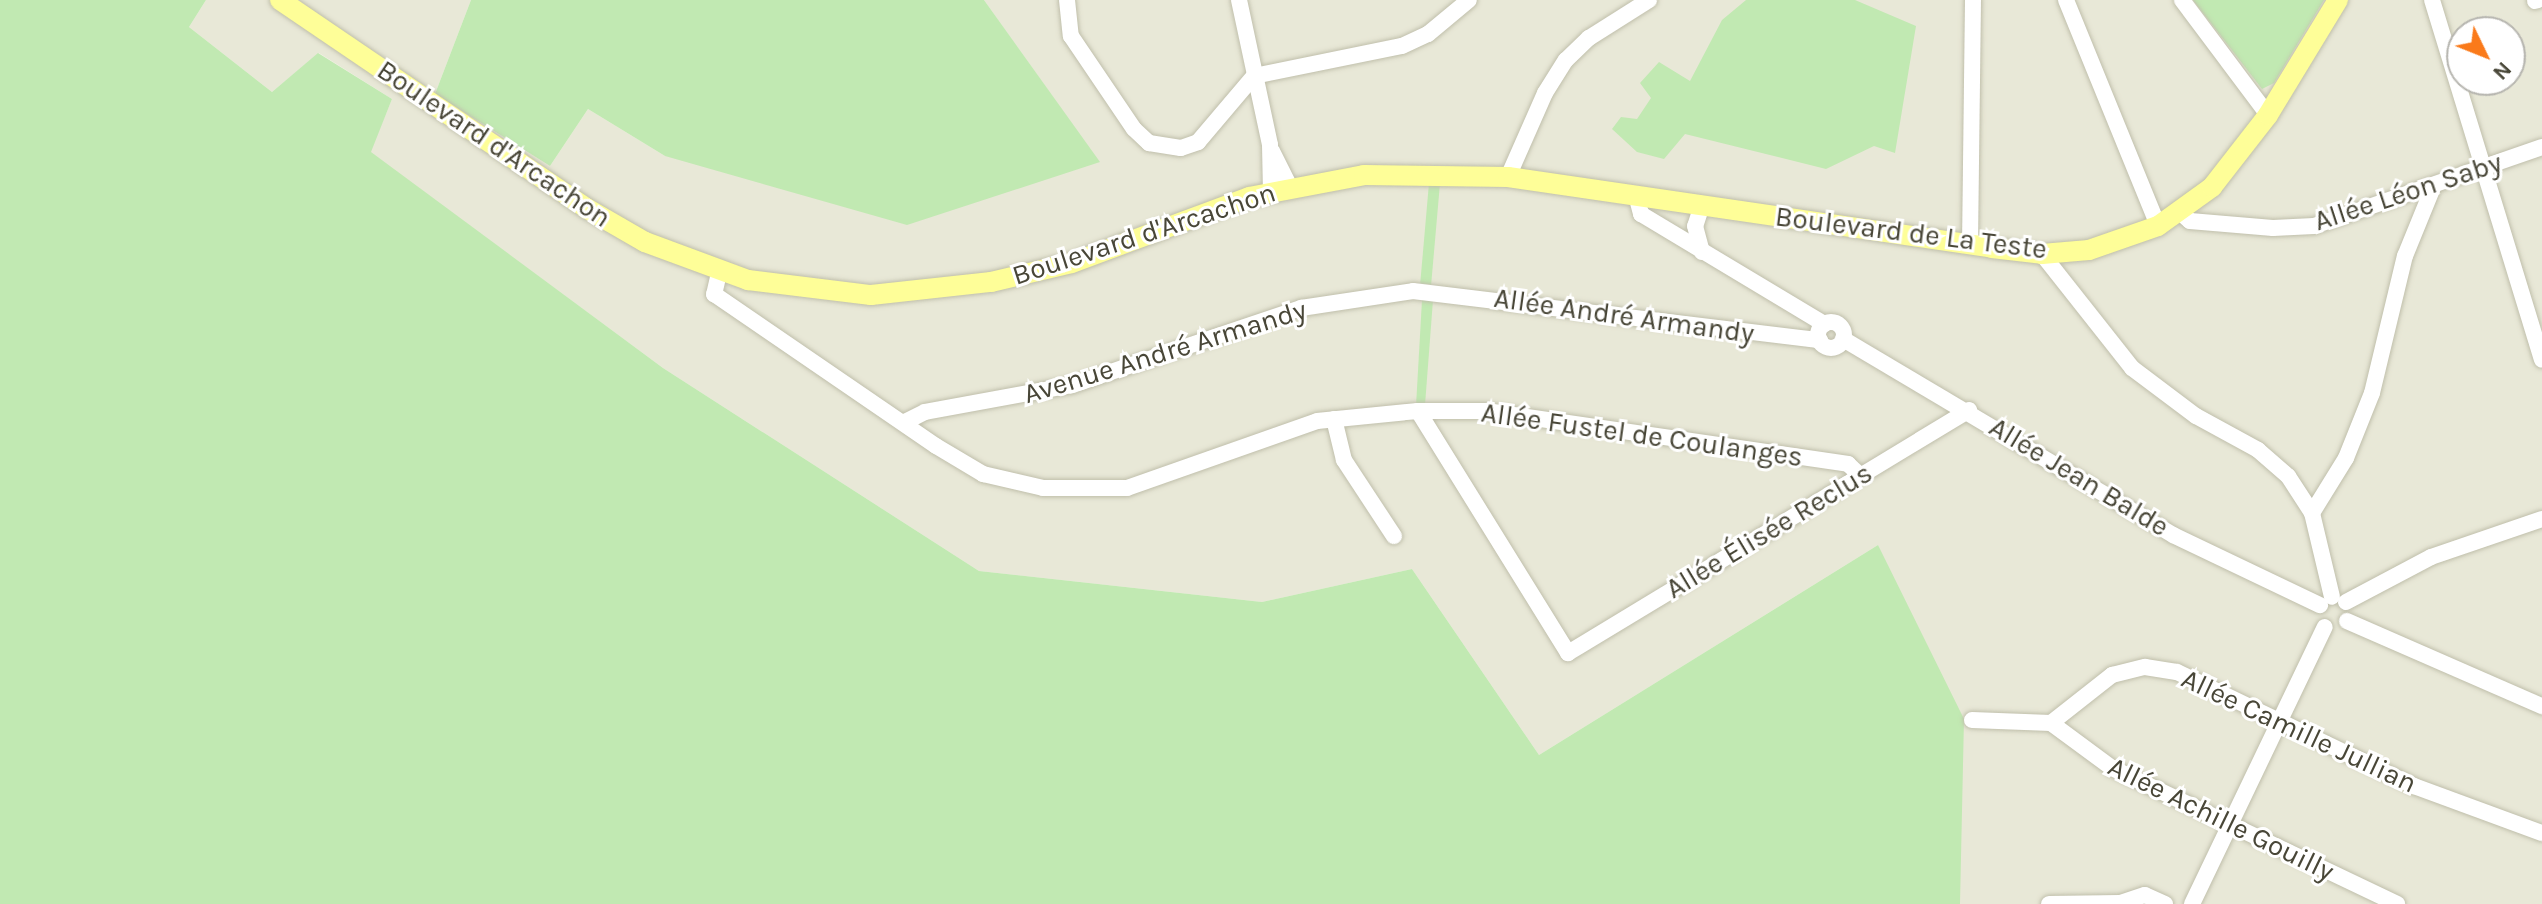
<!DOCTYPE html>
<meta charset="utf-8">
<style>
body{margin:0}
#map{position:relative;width:2542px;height:904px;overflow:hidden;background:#f5f4e9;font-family:Karla,sans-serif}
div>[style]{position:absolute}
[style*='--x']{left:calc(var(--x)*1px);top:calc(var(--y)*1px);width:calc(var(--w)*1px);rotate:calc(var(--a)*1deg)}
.residential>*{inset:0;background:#e8e8d7}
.green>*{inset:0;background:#c1e9b2;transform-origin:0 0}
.roads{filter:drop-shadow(0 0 2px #c0bfab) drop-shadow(0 0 2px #c0bfab)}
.minor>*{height:16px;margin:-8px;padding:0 8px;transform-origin:8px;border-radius:8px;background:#fff}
.minor>.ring{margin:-8px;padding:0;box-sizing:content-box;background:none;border:16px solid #fff;border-radius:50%}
.major>*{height:20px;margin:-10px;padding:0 10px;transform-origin:10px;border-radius:10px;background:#fefe98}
span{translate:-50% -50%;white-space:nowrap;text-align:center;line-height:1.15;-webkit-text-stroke:6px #fff;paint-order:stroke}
.street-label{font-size:28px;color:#484637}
.north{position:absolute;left:2446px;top:16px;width:80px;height:80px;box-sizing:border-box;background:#fff;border:2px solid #b6b5af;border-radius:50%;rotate:133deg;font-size:22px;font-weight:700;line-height:32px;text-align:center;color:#484637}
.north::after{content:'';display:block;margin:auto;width:28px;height:36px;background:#fa7a1a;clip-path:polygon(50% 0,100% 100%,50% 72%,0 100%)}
</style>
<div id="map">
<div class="residential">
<i style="clip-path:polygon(evenodd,206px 0,471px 0,435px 94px,550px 166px,588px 109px,665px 156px,1099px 162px,984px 0,2542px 0,2542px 904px,1959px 904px,1878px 545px,1539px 755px,1412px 569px,1262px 602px,979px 571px,663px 368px,370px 152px,392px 99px,319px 53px,272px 92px,189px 27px,206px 0,2462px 32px,2510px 32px,2510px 80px,2462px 80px,2462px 32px)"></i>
</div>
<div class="green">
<i style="clip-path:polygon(0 0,206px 0,189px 27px,272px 92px,318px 53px,392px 99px,371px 152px,663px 368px,979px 571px,1262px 602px,1412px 569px,1539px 755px,1878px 545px,1964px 719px,1960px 904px,0 904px)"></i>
<i style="clip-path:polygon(471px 0,984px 0,1100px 162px,907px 225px,665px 156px,588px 109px,550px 166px,435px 94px)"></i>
<i style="clip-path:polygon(1746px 0,1855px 0,1916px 26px,1895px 153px,1874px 146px,1826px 169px,1685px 134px,1664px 159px,1637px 152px,1612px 129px,1621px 117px,1637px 119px,1651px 98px,1640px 83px,1659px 62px,1690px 81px,1722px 20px)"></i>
<i style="clip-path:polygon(2193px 0,2324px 0,2274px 83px,2262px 89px)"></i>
<i style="left:1429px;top:183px;width:11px;height:101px;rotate:5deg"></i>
<i style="clip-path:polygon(1422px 300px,1433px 300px,1425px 405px,1416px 406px)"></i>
</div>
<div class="roads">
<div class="minor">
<i style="--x:1067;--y:0;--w:36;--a:84"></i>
<i style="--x:1071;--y:36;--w:112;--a:55.9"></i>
<i style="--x:1134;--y:129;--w:21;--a:43"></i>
<i style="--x:1149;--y:143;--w:32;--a:9"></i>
<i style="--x:1181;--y:148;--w:18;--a:-19"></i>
<i style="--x:1198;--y:142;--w:87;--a:-49.7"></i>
<i style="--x:1254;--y:76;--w:151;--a:-11.5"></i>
<i style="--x:1402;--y:46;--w:29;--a:-25"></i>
<i style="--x:1428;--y:34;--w:53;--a:-39.7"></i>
<i style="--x:1239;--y:0;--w:148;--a:77.9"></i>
<i style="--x:1270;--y:145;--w:47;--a:88.8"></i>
<i style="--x:2066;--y:0;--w:244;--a:67.8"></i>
<i style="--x:2182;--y:0;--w:144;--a:53.2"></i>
<i style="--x:2432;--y:0;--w:376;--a:73"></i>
<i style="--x:2535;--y:1;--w:3;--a:-18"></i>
<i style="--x:1272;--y:151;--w:40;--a:63.4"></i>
<i style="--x:1508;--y:177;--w:92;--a:-66.2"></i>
<i style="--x:1545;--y:93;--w:39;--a:-58"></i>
<i style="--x:1566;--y:60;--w:32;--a:-44"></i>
<i style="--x:1589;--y:38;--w:71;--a:-32.3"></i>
<i style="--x:1636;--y:195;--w:20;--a:75"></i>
<i style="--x:1641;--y:214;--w:214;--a:31"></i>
<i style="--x:1702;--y:205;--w:22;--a:108"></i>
<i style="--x:1695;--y:226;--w:27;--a:75"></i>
<i style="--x:2181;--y:213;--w:12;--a:42"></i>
<i style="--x:2190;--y:221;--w:83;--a:4.8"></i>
<i style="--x:2273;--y:228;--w:41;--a:-2.8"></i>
<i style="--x:2314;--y:226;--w:241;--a:-19.1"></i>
<i style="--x:1970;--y:245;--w:245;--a:-89.3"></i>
<i style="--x:2042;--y:254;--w:145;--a:51.7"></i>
<i style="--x:2132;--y:368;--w:80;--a:36.9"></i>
<i style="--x:2196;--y:416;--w:71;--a:28.7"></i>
<i style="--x:2258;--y:450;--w:40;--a:41"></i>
<i style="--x:2288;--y:476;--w:44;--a:57"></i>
<i style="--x:2312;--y:513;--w:86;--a:76.6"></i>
<i style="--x:719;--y:273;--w:22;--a:103"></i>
<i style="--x:714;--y:294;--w:269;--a:34.4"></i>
<i style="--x:936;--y:446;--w:55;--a:30.8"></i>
<i style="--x:983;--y:474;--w:62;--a:13.1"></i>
<i style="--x:1043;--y:488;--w:84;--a:0"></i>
<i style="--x:1127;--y:488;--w:201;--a:-19.4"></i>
<i style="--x:1317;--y:421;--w:101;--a:-5.7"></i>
<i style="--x:1418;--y:411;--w:68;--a:0"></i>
<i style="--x:1486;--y:411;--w:366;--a:8.3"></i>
<i style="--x:1848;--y:464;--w:18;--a:43"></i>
<i class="ring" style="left:1818px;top:322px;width:10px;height:10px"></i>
<i style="--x:1843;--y:339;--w:384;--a:30.7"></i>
<i style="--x:2173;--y:535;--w:163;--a:25.5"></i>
<i style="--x:1418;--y:411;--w:285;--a:58.2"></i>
<i style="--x:1568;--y:653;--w:469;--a:-31.2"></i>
<i style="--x:1334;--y:419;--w:42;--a:76.3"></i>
<i style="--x:1344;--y:460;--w:91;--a:56.7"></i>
<i style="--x:905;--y:422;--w:22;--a:-27"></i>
<i style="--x:925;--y:412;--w:149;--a:-10.4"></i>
<i style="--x:1072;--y:385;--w:242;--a:-18.6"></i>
<i style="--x:1301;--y:308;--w:113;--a:-8.6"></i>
<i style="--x:1413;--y:291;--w:410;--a:6.9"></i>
<i style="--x:2312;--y:513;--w:65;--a:-58.3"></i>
<i style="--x:2346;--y:458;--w:70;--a:-68.2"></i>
<i style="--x:2372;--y:393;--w:141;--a:-76.5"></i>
<i style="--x:2405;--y:256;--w:77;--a:-67.8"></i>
<i style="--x:2346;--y:602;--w:96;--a:-27.9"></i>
<i style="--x:2431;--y:557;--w:117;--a:-18.9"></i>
<i style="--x:2347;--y:621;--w:213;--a:23.6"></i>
<i style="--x:1972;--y:720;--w:79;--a:2.2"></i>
<i style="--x:2051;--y:723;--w:78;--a:-38.2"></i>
<i style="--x:2112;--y:675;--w:34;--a:-14"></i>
<i style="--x:2145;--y:667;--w:32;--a:9"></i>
<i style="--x:2177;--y:672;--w:263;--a:25.7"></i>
<i style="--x:2414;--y:786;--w:136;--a:20.2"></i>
<i style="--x:2051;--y:723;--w:76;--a:36.4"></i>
<i style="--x:2112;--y:768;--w:316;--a:25.5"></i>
<i style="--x:2049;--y:904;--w:71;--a:-0.8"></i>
<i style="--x:2120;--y:903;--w:26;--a:-18"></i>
<i style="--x:2145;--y:895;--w:22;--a:24"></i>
<i style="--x:2192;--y:904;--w:307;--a:-64.4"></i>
</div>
<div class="major">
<i style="--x:280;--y:0;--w:370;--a:34.2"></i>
<i style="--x:586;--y:208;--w:68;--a:30"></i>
<i style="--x:645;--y:242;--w:110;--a:20.3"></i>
<i style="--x:748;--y:280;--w:124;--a:7"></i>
<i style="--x:871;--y:295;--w:121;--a:-6.2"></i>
<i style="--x:991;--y:282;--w:83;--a:-13.2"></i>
<i style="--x:1072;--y:263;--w:189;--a:-20.4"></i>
<i style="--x:1249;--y:197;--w:117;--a:-10.8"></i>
<i style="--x:1364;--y:175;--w:144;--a:0.8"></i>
<i style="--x:1508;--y:177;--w:489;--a:8.3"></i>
<i style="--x:1992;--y:248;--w:50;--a:6.8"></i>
<i style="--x:2042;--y:254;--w:47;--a:-4.9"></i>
<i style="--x:2089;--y:250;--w:73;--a:-19.2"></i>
<i style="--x:2158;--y:226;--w:67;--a:-35.8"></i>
<i style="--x:2212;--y:187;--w:91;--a:-52.1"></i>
<i style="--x:2268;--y:115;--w:135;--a:-58.7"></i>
</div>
</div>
<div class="street-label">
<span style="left:494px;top:144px;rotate:34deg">Boulevard d'Arcachon</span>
<span style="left:2408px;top:192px;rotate:-18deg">Allée Léon Saby</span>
<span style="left:1911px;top:233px;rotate:7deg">Boulevard de La Teste</span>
<span style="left:1144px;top:234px;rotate:-18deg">Boulevard d'Arcachon</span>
<span style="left:1624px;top:316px;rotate:8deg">Allée André Armandy</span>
<span style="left:1165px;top:352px;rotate:-17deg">Avenue André Armandy</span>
<span style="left:1642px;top:435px;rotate:8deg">Allée Fustel de Coulanges</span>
<span style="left:2079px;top:477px;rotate:31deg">Allée Jean Balde</span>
<span style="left:1769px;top:531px;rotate:-31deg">Allée Élisée Reclus</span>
<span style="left:2299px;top:731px;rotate:25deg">Allée Camille Jullian</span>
<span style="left:2221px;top:819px;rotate:26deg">Allée Achille Gouilly</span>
</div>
<div class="north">N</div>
</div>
